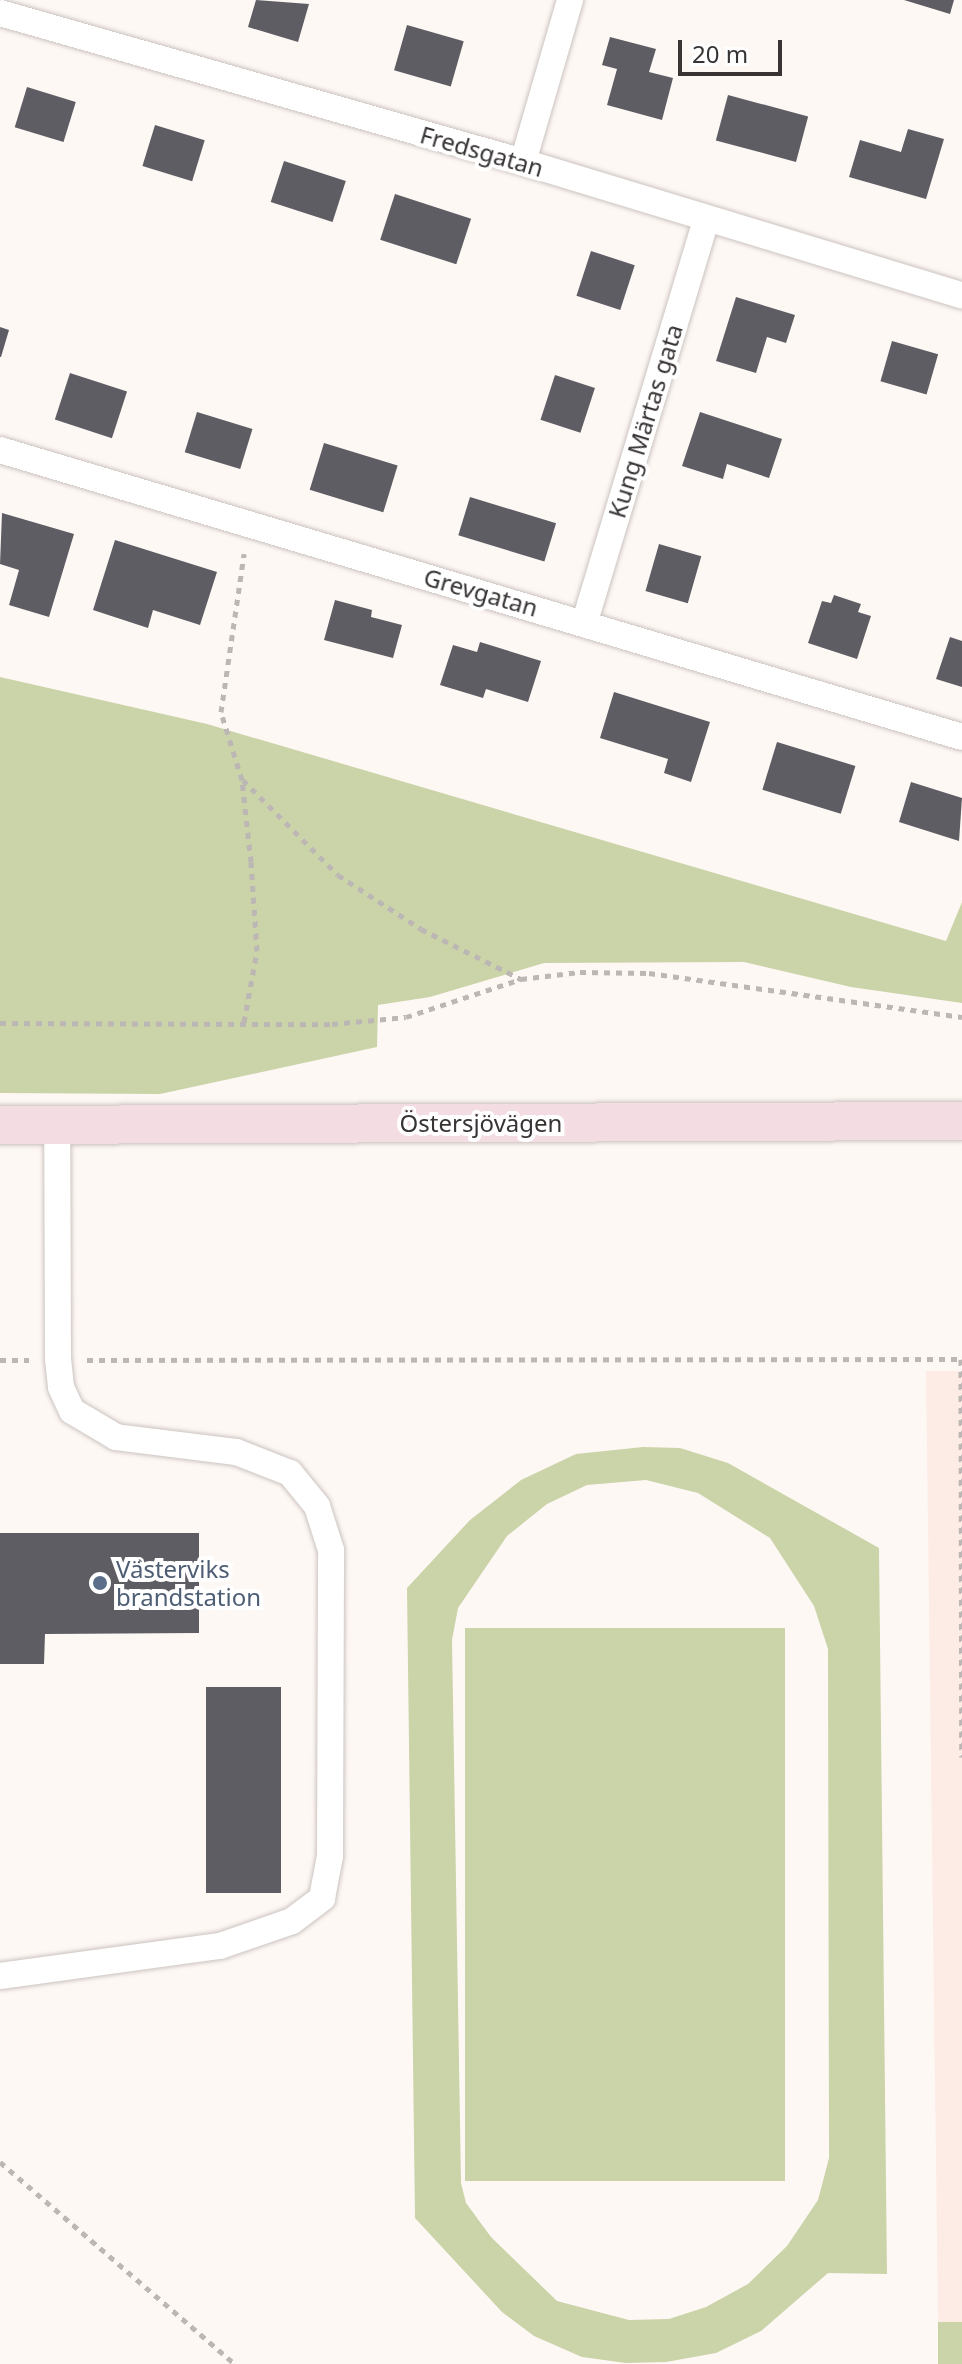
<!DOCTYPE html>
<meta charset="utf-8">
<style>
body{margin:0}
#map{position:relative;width:962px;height:2364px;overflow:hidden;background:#fef8f5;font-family:"Noto Sans",sans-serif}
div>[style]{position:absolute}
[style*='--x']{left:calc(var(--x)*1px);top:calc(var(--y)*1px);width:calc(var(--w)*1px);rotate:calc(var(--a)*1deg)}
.built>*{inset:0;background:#fdece5}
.green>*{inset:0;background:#cbd3a8;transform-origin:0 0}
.building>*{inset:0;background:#5e5d64;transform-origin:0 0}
.path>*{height:5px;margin-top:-2.5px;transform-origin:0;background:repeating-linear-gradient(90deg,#bcb7b4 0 6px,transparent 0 12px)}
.roads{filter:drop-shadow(0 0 2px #cbc3bf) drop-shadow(0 0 2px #cbc3bf)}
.minor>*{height:26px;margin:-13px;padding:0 13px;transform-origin:13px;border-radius:13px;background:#fff}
.secondary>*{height:38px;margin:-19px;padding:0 19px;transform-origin:19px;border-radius:19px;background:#f3dce2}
.dots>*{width:22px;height:22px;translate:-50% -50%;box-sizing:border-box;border:4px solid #fff;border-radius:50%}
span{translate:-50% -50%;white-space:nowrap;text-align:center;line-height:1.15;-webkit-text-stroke:8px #fff;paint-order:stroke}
.street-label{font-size:24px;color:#373433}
.service-label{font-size:24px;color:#4e5e75}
.left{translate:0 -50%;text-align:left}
.scale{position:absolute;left:678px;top:40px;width:104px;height:36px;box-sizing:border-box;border:4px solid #373433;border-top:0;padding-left:10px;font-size:24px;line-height:28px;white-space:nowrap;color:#373433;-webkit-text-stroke:6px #fff;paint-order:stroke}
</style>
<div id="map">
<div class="built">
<i style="clip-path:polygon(926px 1371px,962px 1371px,962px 2322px,938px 2322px)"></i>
</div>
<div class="green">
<i style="clip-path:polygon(0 677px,207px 724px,946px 941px,962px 902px,962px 1003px,851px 987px,744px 962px,544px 963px,430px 997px,378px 1005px,377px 1047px,160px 1094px,0 1093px)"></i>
<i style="clip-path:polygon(evenodd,643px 1447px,680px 1448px,728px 1463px,879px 1548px,887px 2274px,828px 2273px,761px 2331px,716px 2353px,666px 2362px,626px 2363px,582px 2357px,534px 2336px,502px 2312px,415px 2218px,407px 1588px,470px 1520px,521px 1480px,576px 1454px,643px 1447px,646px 1480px,698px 1493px,770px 1538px,814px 1606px,828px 1649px,829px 2158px,818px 2200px,787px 2246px,748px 2284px,706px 2307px,669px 2319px,629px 2320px,557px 2301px,491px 2237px,466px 2203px,461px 2183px,452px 1640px,458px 1608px,507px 1536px,547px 1504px,587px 1485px,646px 1480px)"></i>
<i style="left:785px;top:1628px;width:553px;height:320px;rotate:90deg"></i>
<i style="left:962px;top:2322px;width:42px;height:24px;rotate:90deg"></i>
</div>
<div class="building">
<i style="clip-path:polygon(256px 0,309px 4px,298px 42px,248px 27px)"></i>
<i style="clip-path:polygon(904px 0,954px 0,950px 14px)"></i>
<i style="left:407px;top:25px;width:59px;height:47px;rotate:16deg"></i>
<i style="clip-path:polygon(610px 37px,656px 49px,649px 72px,673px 78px,662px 120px,607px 105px,617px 69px,602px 65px)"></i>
<i style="left:27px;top:87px;width:51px;height:42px;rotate:17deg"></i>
<i style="left:728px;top:95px;width:83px;height:47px;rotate:15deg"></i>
<i style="left:155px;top:125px;width:52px;height:43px;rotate:17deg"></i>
<i style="clip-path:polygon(908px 129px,944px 139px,926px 199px,849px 177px,860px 140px,901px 152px)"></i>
<i style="left:284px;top:161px;width:65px;height:43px;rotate:18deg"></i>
<i style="left:395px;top:194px;width:80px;height:48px;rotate:18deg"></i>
<i style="left:591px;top:251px;width:46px;height:47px;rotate:18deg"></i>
<i style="clip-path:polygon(736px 297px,795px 315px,786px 343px,767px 337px,756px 373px,716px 361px)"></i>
<i style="clip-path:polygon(0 327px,9px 330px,1px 357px,0 357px)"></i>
<i style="left:892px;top:341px;width:48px;height:42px;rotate:16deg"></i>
<i style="left:70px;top:373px;width:60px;height:49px;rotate:18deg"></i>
<i style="left:555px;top:375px;width:42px;height:47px;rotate:18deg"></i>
<i style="left:197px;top:412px;width:58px;height:42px;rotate:17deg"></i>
<i style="clip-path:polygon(700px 412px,782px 439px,769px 478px,727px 464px,723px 479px,682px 466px)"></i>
<i style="left:324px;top:443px;width:77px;height:49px;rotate:17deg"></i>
<i style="left:470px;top:497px;width:90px;height:40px;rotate:17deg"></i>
<i style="clip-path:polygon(2px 513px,74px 534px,49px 617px,9px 605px,19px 570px,0 564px)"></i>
<i style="clip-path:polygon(115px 540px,217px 572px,200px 625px,153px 610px,148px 628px,93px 610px)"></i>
<i style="left:659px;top:544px;width:44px;height:49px;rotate:16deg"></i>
<i style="clip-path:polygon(834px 595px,861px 604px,858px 612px,871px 616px,857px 659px,808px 643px,822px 601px,831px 603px)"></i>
<i style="clip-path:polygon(335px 600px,372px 610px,371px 617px,402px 625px,393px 658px,324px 640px)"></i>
<i style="clip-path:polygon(950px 637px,962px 641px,962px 687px,936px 679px)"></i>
<i style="clip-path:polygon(480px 642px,541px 661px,528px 702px,486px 689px,483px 698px,440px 685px,453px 645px,477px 652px)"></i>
<i style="clip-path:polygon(614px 692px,710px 722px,691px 782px,664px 773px,668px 759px,600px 738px)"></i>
<i style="left:777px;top:742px;width:82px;height:50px;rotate:17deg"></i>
<i style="clip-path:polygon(911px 782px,962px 798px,959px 841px,899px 822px)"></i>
<i style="clip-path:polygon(0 1533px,199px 1533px,199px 1633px,45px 1634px,44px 1664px,0 1664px)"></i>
<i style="left:206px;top:1687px;width:75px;height:206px"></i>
</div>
<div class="path">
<i style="--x:243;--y:780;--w:134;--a:45"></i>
<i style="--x:338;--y:875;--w:99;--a:33"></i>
<i style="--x:421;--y:929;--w:112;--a:26.6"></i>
<i style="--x:244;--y:1022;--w:72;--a:-79.6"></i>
<i style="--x:257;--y:951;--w:89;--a:-93.9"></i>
<i style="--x:251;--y:862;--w:82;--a:-96.3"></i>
<i style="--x:242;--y:780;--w:71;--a:-107.2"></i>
<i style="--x:221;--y:712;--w:160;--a:-81.7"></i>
<i style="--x:0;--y:1023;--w:332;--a:0.2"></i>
<i style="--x:332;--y:1024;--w:74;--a:-5.4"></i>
<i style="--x:406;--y:1017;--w:121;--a:-18.3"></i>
<i style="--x:521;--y:979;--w:59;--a:-6.8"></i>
<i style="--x:580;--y:972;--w:69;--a:0.8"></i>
<i style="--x:649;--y:973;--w:316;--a:8"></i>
<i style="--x:961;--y:1359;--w:398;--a:89.9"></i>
<i style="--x:0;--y:1360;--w:29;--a:0"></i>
<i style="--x:87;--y:1360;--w:875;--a:-0.07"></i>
<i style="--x:0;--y:2162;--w:310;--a:40.7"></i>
</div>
<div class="roads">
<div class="minor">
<i style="--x:0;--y:13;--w:544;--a:15.9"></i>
<i style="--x:523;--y:162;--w:459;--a:16.9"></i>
<i style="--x:523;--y:162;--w:169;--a:-73.8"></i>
<i style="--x:0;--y:450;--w:1004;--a:16.61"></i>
<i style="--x:585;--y:621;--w:419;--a:-73.2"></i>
<i style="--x:0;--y:1976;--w:222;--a:-7.8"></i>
<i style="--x:220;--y:1946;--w:76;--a:-19.1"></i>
<i style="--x:292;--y:1921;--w:38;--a:-37"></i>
<i style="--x:322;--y:1898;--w:43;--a:-79.2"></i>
<i style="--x:330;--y:1856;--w:306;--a:-89.8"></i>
<i style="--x:331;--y:1550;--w:46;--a:-107.7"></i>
<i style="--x:317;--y:1506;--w:43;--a:-129.3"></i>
<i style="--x:290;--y:1473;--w:58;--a:-158.7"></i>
<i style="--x:236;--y:1452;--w:121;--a:-172.9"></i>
<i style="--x:116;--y:1437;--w:51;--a:-149.4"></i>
<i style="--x:72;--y:1411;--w:26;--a:-115"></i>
<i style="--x:61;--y:1387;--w:27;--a:-96"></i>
<i style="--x:58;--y:1360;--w:235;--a:-90.2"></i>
</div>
<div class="secondary">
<i style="--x:0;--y:1125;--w:962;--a:-0.24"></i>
</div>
</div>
<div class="dots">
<i style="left:100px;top:1583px;background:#5c6f8a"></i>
</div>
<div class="street-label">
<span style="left:482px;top:151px;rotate:16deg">Fredsgatan</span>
<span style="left:645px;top:421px;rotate:-73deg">Kung Märtas gata</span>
<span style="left:481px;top:592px;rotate:16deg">Grevgatan</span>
<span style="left:481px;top:1123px">Östersjövägen</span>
</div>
<div class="service-label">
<span class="left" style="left:116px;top:1583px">Västerviks<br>brandstation</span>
</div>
<div class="scale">20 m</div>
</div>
